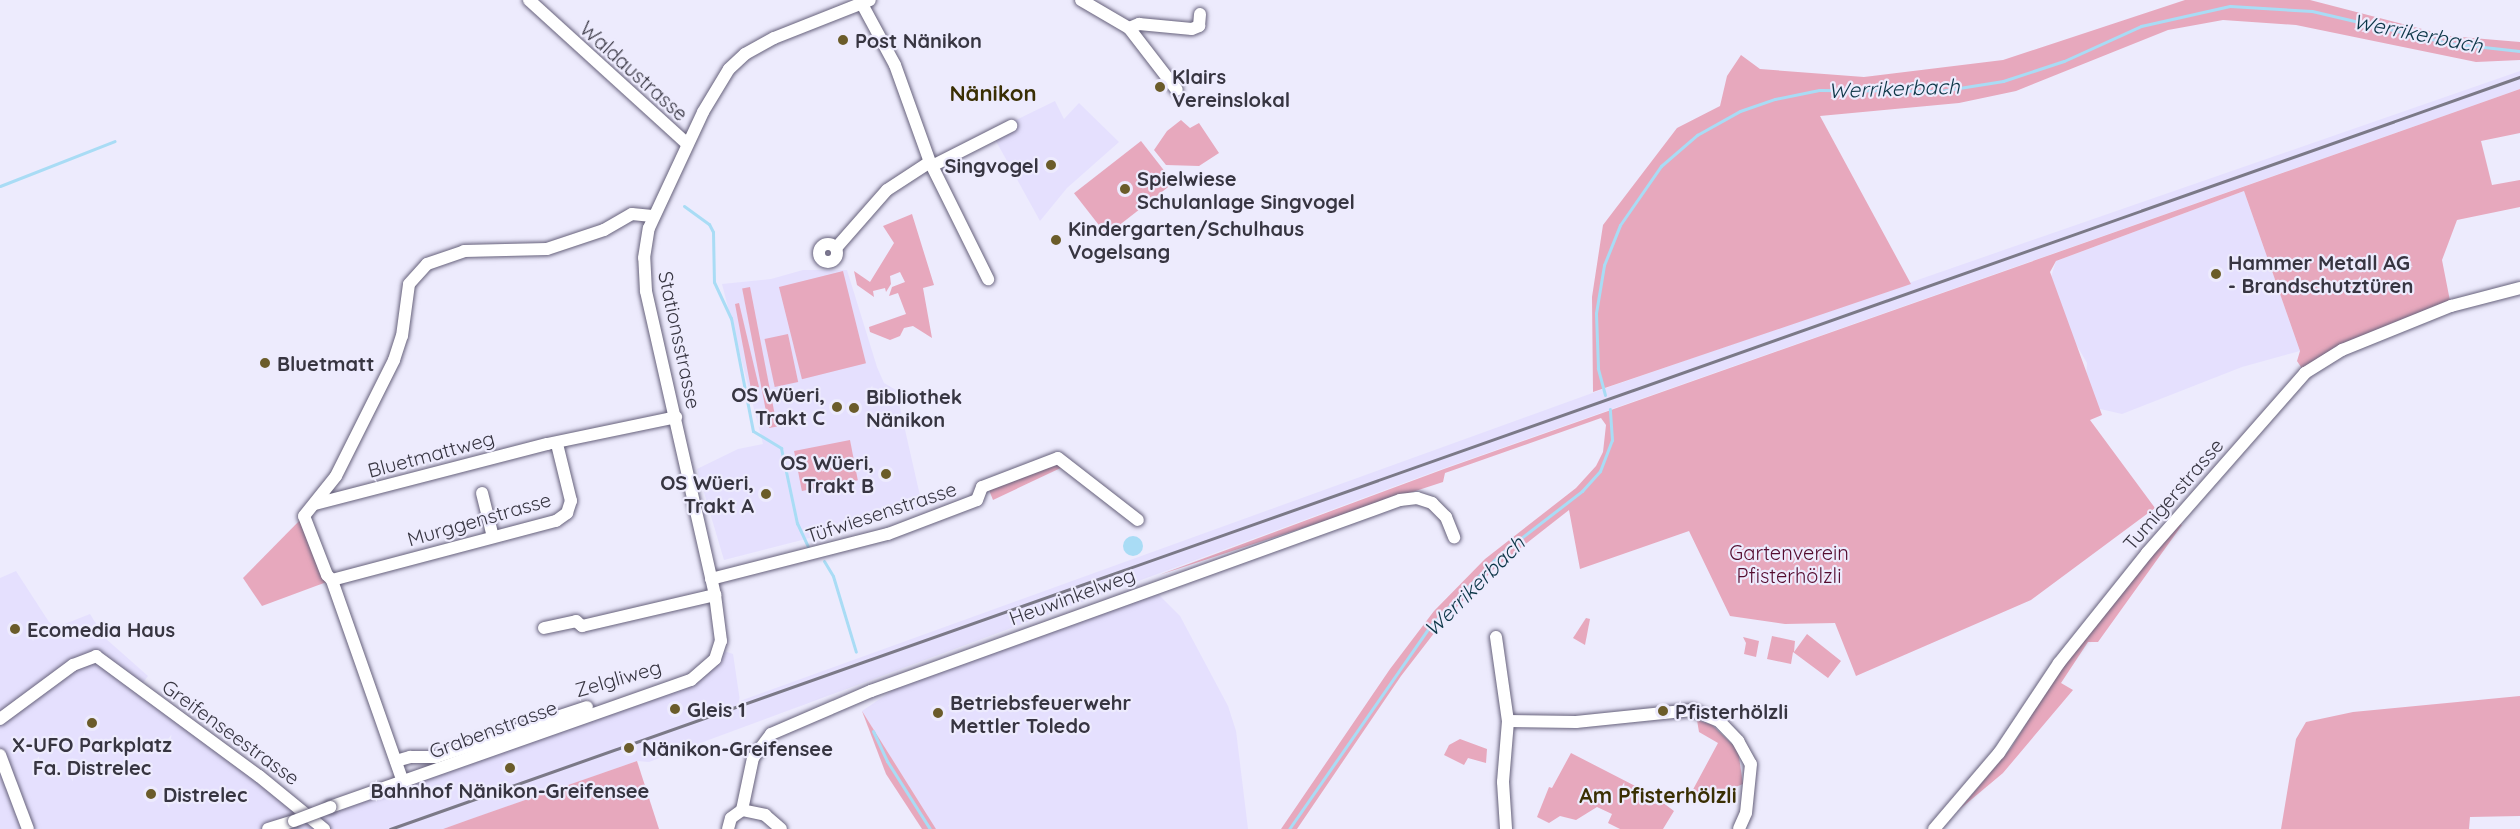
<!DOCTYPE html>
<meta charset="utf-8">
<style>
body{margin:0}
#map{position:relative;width:2520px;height:829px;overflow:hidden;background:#edebfd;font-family:Quicksand,sans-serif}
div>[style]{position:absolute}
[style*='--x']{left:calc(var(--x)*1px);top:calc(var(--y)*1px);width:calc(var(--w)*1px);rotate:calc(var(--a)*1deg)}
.built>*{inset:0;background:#e5e0fe}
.green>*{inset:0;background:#e7a8bd;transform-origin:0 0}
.water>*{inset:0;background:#a9dcf5}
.round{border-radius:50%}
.stream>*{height:3px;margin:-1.5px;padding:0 1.5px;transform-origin:1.5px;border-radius:1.5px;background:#a9dcf5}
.roads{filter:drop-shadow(0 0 2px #66617b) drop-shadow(0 0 2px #66617b)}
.minor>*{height:12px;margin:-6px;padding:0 6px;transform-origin:6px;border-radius:6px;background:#fff}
.minor>.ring{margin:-6px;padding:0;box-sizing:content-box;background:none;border:12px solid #fff;border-radius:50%}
.rail>*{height:3px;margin:-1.5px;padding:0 1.5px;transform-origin:1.5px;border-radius:1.5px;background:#7b7987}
.bridges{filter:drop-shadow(0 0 2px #66617b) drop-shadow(0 0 2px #66617b)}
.minor-bridge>*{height:12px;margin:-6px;padding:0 6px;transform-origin:6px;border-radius:6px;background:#fff}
.dots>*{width:16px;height:16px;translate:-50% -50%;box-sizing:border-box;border:3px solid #edebfd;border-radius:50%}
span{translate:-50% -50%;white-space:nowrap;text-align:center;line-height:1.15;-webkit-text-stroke:4.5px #edebfd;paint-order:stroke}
.poi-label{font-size:20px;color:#373541;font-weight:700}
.left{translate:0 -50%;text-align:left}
.right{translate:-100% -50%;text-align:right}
.street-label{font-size:20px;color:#373541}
.park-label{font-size:20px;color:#540b2e}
.water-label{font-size:21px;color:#0c3647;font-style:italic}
.neighbourhood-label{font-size:21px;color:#3a2f03;font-weight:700}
.quarter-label{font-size:22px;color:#3a2f03;font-weight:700}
</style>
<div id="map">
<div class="built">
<i style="clip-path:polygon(2520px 71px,2520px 89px,1439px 470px,649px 762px,637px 761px,443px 829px,0 829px,0 578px,16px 571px,49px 622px,57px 627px,90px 614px,105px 638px,148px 676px,139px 688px,312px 816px,677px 685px,718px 649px,733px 654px,740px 701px,1609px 387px)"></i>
<i style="clip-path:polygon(1055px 101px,1064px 119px,1079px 103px,1119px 142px,1067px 188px,1040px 221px,991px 132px)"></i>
<i style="clip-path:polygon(2244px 191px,2300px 351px,2242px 367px,2122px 414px,2096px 408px,2086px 377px,2087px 363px,2046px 293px,2056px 261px)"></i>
<i style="clip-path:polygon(803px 270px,847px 270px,877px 367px,884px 383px,896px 390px,923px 509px,724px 560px,697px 469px,738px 449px,763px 444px,722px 284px,771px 279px)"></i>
<i style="clip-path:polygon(1157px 593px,1180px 616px,1228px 706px,1236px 731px,1248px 829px,936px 829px,862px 711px,905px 682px)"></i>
</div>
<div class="green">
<i style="clip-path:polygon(2185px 0,2310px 0,2449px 36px,2520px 42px,2520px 60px,2476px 62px,2296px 25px,2223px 20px,2168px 30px,2016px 91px,1959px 103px,1820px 116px,1911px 284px,1593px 392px,1592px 297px,1603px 225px,1677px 128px,1720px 106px,1727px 76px,1741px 55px,1760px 69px,1864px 77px,2003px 60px)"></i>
<i style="clip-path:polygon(2520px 89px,2520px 133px,2481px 141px,2492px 185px,2520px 180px,2520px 207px,2457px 220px,2442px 260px,2451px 306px,2305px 373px,2297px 361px,2300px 351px,2244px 191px,2056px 261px,2050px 272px,2102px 415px,2090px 420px,2155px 508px,2031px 600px,1856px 676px,1835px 623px,1785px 624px,1730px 616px,1689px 531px,1580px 569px,1569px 510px,1495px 568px,1445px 619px,1401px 676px,1297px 829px,1281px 829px,1390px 669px,1434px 611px,1485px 559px,1576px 488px,1596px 466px,1603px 452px,1606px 425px,1601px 418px,1445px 473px,1443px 482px,1159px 575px,1444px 469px)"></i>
<i style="clip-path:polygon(1181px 120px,1190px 128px,1199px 123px,1219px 153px,1199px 166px,1166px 165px,1154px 150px,1167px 131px)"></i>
<i style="left:1141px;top:141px;width:53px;height:85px;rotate:52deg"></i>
<i style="clip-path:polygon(912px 214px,934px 285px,923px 288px,932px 338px,913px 326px,904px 328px,900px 336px,890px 340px,870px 332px,869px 327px,906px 314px,898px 293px,889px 296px,892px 287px,905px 282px,900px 272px,890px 276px,891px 284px,886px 292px,885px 288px,873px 291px,874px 297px,857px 285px,854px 271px,870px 282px,894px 243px,883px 226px)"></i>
<i style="left:843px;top:271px;width:95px;height:66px;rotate:76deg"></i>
<i style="left:750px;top:287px;width:142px;height:8px;rotate:79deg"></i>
<i style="clip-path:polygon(739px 303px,759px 387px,751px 389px,735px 304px)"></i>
<i style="left:788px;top:334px;width:49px;height:24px;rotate:78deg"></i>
<i style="left:850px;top:440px;width:41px;height:57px;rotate:79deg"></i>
<i style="clip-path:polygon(1058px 458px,1067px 465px,993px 500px,987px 485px)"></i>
<i style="clip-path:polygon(304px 516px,332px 580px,262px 606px,243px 578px)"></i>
<i style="clip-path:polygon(2179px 523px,2182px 525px,2098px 642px,2088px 642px,2061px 683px,2073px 690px,2003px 773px,1960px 809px,2011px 748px,2058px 672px)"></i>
<i style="clip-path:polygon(1586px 618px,1590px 619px,1585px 645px,1573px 638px)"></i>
<i style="clip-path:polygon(1807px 634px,1841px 661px,1828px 678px,1793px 652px,1791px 664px,1767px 659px,1772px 636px,1795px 641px,1794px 652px)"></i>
<i style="clip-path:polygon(1743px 637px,1759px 641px,1756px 657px,1744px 654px,1746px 643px)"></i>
<i style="clip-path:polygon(2520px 696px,2520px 816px,2470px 817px,2469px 829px,2281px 829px,2296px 739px,2306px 722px,2353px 712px)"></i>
<i style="clip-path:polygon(862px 711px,936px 829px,922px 829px,886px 774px)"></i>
<i style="clip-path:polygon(1697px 720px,1712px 725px,1738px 750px,1743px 784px,1713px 796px,1689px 797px,1718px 743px,1699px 732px)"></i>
<i style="clip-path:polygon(1460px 739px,1487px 749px,1486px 763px,1468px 758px,1464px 765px,1444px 755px,1449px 745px)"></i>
<i style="clip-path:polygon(1571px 753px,1643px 790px,1649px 805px,1662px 802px,1674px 811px,1663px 829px,1620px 829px,1608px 823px,1612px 814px,1597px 807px,1576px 820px,1560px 816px,1549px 823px,1537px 817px,1549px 787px,1552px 788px)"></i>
<i style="clip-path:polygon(637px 761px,659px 829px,443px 829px,468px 820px)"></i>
</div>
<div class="water">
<i class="round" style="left:1123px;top:536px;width:20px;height:20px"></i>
</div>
<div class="stream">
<i style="--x:0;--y:186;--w:123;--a:-21.4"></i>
<i style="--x:684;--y:206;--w:31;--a:36"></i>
<i style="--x:709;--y:224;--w:9;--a:63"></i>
<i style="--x:713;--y:232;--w:50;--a:88.9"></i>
<i style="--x:714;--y:282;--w:40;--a:65"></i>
<i style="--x:731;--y:318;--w:115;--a:79"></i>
<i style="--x:753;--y:431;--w:33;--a:31"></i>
<i style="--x:781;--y:448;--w:77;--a:78"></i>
<i style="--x:797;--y:523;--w:26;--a:65"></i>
<i style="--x:1605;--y:395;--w:28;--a:-105"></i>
<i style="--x:1598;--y:368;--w:55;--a:-92.1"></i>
<i style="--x:1596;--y:313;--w:49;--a:-80.5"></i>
<i style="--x:1604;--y:265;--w:43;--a:-68.2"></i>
<i style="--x:1620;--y:225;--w:72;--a:-55.2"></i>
<i style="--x:1661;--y:166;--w:48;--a:-40.7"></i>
<i style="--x:1697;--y:135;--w:49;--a:-29.2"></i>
<i style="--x:1740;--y:111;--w:37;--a:-19"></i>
<i style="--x:1775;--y:99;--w:45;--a:-11.6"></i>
<i style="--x:1819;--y:90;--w:121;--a:0.5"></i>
<i style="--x:1940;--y:91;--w:64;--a:-9"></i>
<i style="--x:2003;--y:81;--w:64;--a:-18.2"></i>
<i style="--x:2064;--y:61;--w:85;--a:-24.4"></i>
<i style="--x:2141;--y:26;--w:91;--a:-12.7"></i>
<i style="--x:2230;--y:6;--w:82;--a:3.5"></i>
<i style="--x:2312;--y:11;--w:140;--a:13.2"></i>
<i style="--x:2448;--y:43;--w:72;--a:6.3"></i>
<i style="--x:824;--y:561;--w:17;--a:59"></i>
<i style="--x:833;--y:576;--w:79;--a:73.2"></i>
<i style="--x:873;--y:731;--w:33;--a:65"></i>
<i style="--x:887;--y:761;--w:80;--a:57.7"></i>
<i style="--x:1289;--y:829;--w:247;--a:-55.2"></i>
<i style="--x:1430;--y:626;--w:99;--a:-45.8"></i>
<i style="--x:1499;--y:555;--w:105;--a:-37.6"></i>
<i style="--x:1582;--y:491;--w:27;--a:-48"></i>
<i style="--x:1600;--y:471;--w:33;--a:-69"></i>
<i style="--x:1612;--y:440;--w:31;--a:-94"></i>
</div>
<div class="roads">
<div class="minor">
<i style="--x:529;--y:0;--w:214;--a:42.3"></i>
<i style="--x:1081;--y:0;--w:56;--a:30.3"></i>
<i style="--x:1129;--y:28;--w:78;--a:52.3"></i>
<i style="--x:862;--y:4;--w:69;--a:61.6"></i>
<i style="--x:895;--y:65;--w:103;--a:70.2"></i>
<i style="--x:930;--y:162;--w:131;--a:63.6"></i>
<i style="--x:1129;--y:28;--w:11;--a:-22"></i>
<i style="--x:1139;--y:24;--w:53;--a:5.4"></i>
<i style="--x:1192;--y:29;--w:8;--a:-23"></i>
<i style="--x:1199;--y:26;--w:12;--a:-85"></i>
<i style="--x:932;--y:166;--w:89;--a:-26.9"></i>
<i class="ring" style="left:819px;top:244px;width:6px;height:6px"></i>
<i style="--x:836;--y:248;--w:77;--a:-48.7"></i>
<i style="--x:887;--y:190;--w:51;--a:-33.1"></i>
<i style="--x:482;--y:493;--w:45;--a:76"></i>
<i style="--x:315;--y:504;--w:240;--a:-14.5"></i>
<i style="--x:547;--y:444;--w:132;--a:-11.8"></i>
<i style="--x:711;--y:579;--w:183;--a:-14.3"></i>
<i style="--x:888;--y:534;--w:95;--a:-20.9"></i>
<i style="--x:977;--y:500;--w:14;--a:-69"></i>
<i style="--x:982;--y:487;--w:81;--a:-20.9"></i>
<i style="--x:1058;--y:458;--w:101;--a:37.8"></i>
<i style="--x:332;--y:580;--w:232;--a:-14.8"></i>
<i style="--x:556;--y:521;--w:14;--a:-36"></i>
<i style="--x:567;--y:513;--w:13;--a:-72"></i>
<i style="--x:571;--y:501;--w:59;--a:-103.8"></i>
<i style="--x:544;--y:628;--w:33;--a:-12"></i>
<i style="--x:576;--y:621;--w:8;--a:40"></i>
<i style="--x:582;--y:626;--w:137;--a:-13.1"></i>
<i style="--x:1496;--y:637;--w:85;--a:81.9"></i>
<i style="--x:1508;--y:721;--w:61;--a:94.7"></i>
<i style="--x:1503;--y:782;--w:47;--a:86.3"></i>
<i style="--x:0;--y:719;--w:91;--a:-36.5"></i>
<i style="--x:73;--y:665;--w:25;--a:-21"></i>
<i style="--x:96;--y:656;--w:202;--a:36.4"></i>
<i style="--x:259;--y:776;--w:84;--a:39.2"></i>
<i style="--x:1508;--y:721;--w:68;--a:0.8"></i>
<i style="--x:1576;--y:722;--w:117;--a:-5.9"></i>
<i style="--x:1692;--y:710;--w:29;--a:22"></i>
<i style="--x:1719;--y:721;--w:28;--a:46"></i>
<i style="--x:1738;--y:741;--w:26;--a:61"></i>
<i style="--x:1751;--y:764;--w:49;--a:95.8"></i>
<i style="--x:1746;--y:813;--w:17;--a:114"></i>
<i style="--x:0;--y:755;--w:79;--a:69.3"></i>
<i style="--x:396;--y:761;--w:15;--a:-16"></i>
<i style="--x:410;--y:757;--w:26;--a:0"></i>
<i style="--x:436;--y:757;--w:159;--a:-18.3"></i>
<i style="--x:403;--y:782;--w:214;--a:-109.4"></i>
<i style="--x:332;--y:580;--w:7;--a:-135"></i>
<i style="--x:327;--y:575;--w:63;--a:-111.3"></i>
<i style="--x:304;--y:516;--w:51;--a:-51.3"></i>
<i style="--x:336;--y:476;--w:130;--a:-63.4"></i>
<i style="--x:394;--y:360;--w:25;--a:-72"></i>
<i style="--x:402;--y:336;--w:52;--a:-82.3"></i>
<i style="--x:409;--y:284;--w:27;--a:-48"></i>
<i style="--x:427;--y:264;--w:39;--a:-19"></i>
<i style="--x:464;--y:251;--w:83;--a:-1.4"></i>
<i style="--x:547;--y:249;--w:60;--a:-18.4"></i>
<i style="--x:604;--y:230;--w:32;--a:-30"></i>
<i style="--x:632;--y:214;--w:20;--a:6"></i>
<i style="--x:330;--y:807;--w:383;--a:-19.4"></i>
<i style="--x:691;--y:680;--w:32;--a:-41"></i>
<i style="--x:715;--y:659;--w:19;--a:-72"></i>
<i style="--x:721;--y:641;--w:46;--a:-97.4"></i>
<i style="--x:715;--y:595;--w:312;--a:-102.8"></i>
<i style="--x:646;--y:291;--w:33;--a:-93"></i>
<i style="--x:644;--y:258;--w:30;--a:-81"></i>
<i style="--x:649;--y:228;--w:128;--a:-65"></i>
<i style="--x:703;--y:112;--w:50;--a:-58.8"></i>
<i style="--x:729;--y:69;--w:22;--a:-43"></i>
<i style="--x:745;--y:54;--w:33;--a:-29"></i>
<i style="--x:774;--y:38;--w:103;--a:-21.6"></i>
<i style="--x:742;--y:810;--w:53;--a:-78.1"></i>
<i style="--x:753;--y:758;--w:30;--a:-53"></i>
<i style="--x:771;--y:734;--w:109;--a:-23.3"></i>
<i style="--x:871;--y:691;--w:562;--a:-19.85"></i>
<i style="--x:1400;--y:500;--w:17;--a:-7"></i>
<i style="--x:1417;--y:498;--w:16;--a:18"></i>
<i style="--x:1432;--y:503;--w:20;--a:45"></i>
<i style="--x:1446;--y:517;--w:22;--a:68"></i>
<i style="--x:268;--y:829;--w:27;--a:-17"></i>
<i style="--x:728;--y:829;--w:11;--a:-75"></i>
<i style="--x:731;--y:818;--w:14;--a:-36"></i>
<i style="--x:742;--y:810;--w:24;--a:12"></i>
<i style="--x:765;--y:815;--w:21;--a:41"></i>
<i style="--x:1934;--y:829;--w:100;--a:-49.5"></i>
<i style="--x:1999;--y:753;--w:108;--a:-56.3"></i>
<i style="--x:2059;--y:663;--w:141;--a:-51.3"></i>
<i style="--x:2147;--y:553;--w:240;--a:-48.7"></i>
<i style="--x:2305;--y:373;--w:44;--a:-31.9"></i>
<i style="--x:2342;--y:350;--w:118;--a:-22"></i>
<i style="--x:2451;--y:306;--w:71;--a:-14.6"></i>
</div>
</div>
<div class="rail">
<i style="--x:390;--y:829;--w:2259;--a:-19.45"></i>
</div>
<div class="bridges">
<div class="minor-bridge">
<i style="--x:294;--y:821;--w:39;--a:-21"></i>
</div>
</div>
<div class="dots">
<i style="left:843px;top:40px;background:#6b5c2a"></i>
<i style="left:1160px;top:87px;background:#6b5c2a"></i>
<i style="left:1051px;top:165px;background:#6b5c2a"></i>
<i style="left:1125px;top:189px;background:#6b5c2a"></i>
<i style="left:1056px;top:240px;background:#6b5c2a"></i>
<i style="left:2216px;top:274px;background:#6b5c2a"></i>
<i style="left:265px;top:363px;background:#6b5c2a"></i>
<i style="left:837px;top:407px;background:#6b5c2a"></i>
<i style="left:854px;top:408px;background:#6b5c2a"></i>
<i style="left:886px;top:474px;background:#6b5c2a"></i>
<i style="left:766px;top:494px;background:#6b5c2a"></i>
<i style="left:15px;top:629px;background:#6b5c2a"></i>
<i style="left:675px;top:709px;background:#6b5c2a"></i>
<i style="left:1663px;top:711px;background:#6b5c2a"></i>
<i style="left:938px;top:713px;background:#6b5c2a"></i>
<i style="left:92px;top:723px;background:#6b5c2a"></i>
<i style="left:629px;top:748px;background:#6b5c2a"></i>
<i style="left:510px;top:768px;background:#6b5c2a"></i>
<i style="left:151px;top:794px;background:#6b5c2a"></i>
</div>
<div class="poi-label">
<span class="left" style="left:855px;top:40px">Post Nänikon</span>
<span class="left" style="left:1172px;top:88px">Klairs<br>Vereinslokal</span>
<span class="right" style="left:1039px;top:165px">Singvogel</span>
<span class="left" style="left:1137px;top:190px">Spielwiese<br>Schulanlage Singvogel</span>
<span class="left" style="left:1068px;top:240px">Kindergarten/Schulhaus<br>Vogelsang</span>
<span class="left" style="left:2228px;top:274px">Hammer Metall AG<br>- Brandschutztüren</span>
<span class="left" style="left:277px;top:363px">Bluetmatt</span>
<span class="right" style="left:825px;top:406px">OS Wüeri,<br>Trakt C</span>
<span class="left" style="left:866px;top:408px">Bibliothek<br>Nänikon</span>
<span class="right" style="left:874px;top:474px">OS Wüeri,<br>Trakt B</span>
<span class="right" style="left:754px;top:494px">OS Wüeri,<br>Trakt A</span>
<span class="left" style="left:27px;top:629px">Ecomedia Haus</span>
<span class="left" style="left:950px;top:714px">Betriebsfeuerwehr<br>Mettler Toledo</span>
<span class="left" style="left:687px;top:709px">Gleis 1</span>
<span class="left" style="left:1675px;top:711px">Pfisterhölzli</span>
<span style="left:92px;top:756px">X-UFO Parkplatz<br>Fa. Distrelec</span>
<span class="left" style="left:642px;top:748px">Nänikon-Greifensee</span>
<span style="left:510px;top:790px">Bahnhof Nänikon-Greifensee</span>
<span class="left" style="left:163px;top:794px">Distrelec</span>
</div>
<div class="street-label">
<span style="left:634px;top:71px;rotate:42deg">Waldaustrasse</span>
<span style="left:680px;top:340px;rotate:78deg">Stationsstrasse</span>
<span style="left:431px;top:454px;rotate:-15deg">Bluetmattweg</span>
<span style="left:2173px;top:494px;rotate:-49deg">Tumigerstrasse</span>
<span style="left:881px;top:512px;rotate:-18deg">Tüfwiesenstrasse</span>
<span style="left:479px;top:519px;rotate:-16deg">Murggenstrasse</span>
<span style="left:1072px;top:596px;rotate:-20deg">Heuwinkelweg</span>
<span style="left:618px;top:678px;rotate:-16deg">Zelgliweg</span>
<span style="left:493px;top:729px;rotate:-20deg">Grabenstrasse</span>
<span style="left:231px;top:732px;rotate:36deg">Greifenseestrasse</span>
</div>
<div class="park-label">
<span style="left:1789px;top:564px">Gartenverein<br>Pfisterhölzli</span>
</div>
<div class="water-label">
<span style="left:2418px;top:33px;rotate:11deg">Werrikerbach</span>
<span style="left:1894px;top:88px;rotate:-2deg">Werrikerbach</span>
<span style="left:1474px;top:586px;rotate:-45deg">Werrikerbach</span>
</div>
<div class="neighbourhood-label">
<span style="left:1658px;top:795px">Am Pfisterhölzli</span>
</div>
<div class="quarter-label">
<span style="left:993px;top:94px">Nänikon</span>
</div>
</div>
